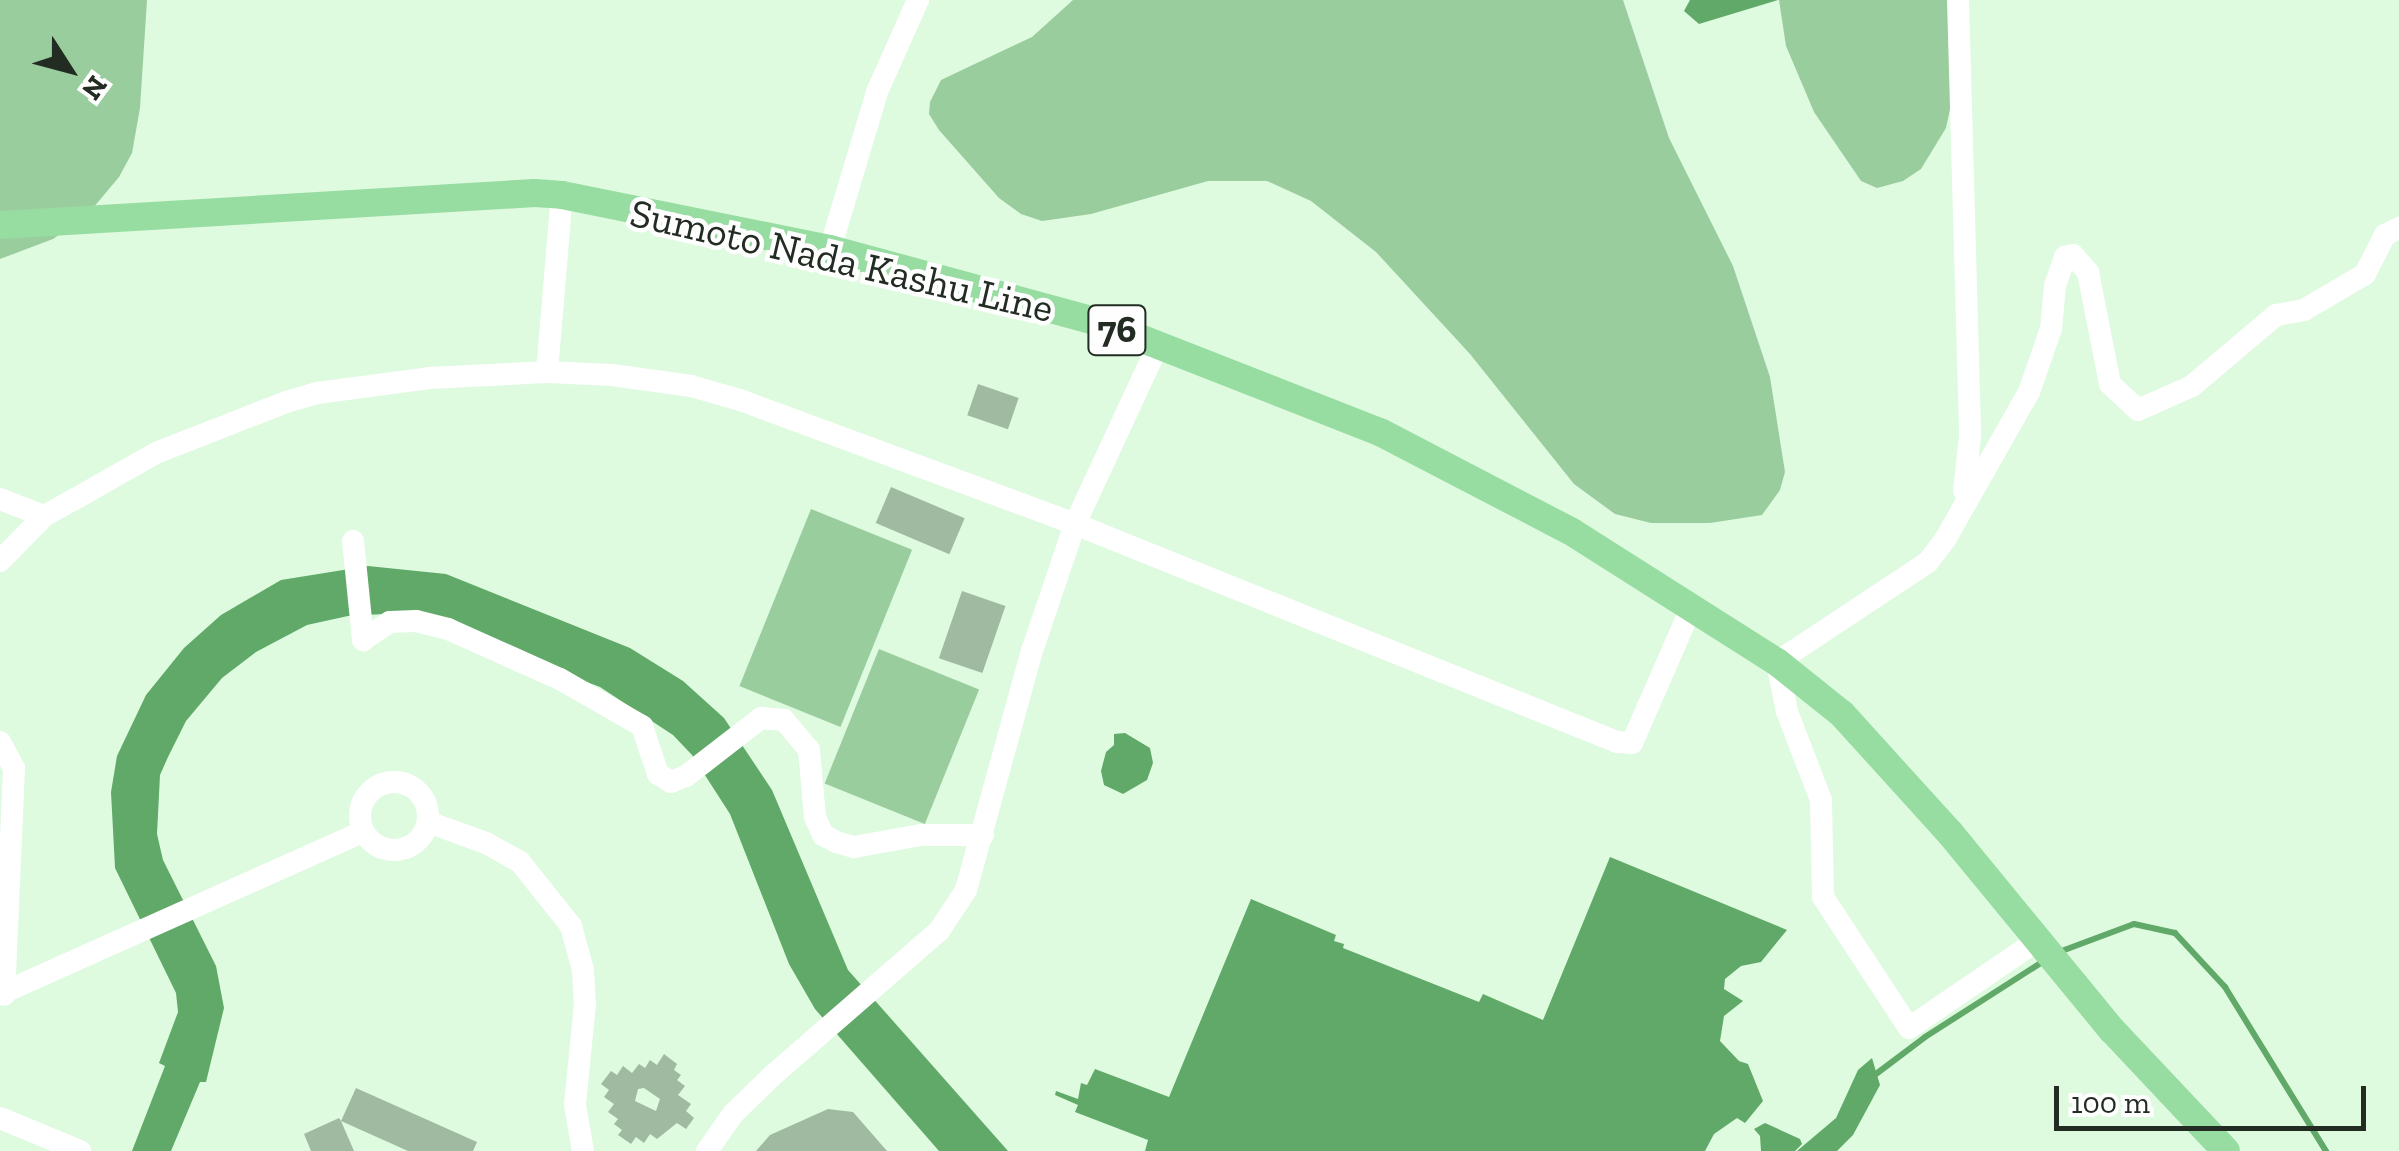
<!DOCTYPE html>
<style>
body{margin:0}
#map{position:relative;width:2399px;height:1151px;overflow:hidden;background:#defadf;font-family:"Zilla Slab",serif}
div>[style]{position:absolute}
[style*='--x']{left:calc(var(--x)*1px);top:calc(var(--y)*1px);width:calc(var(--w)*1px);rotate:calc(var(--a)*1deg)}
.green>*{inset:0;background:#9acd9d;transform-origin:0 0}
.water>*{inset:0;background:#61a968}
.stream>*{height:6px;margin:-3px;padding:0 3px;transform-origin:3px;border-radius:3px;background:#61a968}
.building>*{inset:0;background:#9fbaa1;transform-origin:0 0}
.minor>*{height:22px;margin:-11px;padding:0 11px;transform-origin:11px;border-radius:11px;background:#fff}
.minor>.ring{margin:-11px;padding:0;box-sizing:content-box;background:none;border:22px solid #fff;border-radius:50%}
.major>*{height:28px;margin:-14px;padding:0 14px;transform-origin:14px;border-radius:14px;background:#97dca1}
span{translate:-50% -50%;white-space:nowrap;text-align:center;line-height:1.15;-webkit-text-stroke:9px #fefefe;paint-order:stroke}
.shield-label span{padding:2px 8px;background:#fefefe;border:2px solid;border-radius:8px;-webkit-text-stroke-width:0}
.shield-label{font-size:38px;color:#222c22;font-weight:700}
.street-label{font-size:40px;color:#222c22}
.north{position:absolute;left:20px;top:20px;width:100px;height:100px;-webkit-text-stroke:8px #fefefe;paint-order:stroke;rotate:126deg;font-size:28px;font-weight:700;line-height:40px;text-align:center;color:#222c22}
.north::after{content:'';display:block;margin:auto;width:35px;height:45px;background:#222c22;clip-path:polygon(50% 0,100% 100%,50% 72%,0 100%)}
.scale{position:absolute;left:2054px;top:1086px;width:312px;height:45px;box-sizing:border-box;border:5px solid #222c22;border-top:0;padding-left:12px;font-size:30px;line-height:35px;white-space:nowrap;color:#222c22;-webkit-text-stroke:8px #fefefe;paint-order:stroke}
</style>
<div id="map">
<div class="green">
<i style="clip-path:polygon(0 0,147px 0,140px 108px,132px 153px,119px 177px,88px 214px,53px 239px,0 259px)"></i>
<i style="clip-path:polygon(1073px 0,1623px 0,1669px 138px,1733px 266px,1770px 377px,1785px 472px,1780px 490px,1762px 515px,1710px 523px,1651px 523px,1615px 514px,1574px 484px,1470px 354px,1376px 252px,1311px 201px,1267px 181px,1208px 181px,1091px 214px,1042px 221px,1021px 214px,999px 198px,939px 130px,929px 114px,930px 102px,941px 80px,1032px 37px)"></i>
<i style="clip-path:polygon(1779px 0,1966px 0,1963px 47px,1946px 128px,1921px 169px,1903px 181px,1877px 188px,1861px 181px,1814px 112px,1786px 46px)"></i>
<i style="left:811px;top:509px;width:109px;height:191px;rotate:22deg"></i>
<i style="left:879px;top:649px;width:108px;height:145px;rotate:22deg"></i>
</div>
<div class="water">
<i style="clip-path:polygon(1690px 0,1778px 0,1699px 24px,1684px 11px)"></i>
<i style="clip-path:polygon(368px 566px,446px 574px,630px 648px,683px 681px,724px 718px,772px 790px,848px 970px,1008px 1151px,939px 1151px,815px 1009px,789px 964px,730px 814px,692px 755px,673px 735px,600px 687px,402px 613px,348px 616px,307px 625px,256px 652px,222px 678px,186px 721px,168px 757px,160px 775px,157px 834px,163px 860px,216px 966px,224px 1008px,206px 1082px,200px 1082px,171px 1151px,132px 1151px,165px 1066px,159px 1063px,178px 1012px,176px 993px,115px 868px,111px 792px,117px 756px,146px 695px,184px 648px,221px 615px,281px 580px)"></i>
<i style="clip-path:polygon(1125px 733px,1150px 748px,1153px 763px,1147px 780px,1123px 794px,1104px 785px,1101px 771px,1106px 752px,1114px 745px,1114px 734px)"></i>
<i style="clip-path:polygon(1610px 857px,1787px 930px,1761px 962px,1741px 966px,1725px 979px,1724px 989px,1743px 1001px,1724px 1016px,1720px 1041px,1739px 1061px,1748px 1064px,1763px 1101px,1745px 1123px,1737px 1118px,1714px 1134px,1705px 1151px,1145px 1151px,1148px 1140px,1075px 1112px,1078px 1105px,1055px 1095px,1056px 1091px,1078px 1099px,1081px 1083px,1087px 1085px,1095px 1069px,1169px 1097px,1251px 899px,1336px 935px,1334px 941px,1344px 944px,1343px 948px,1479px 1002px,1483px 994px,1543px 1020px)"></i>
<i style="clip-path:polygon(1872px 1058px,1880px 1085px,1853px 1135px,1837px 1151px,1797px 1151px,1836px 1118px,1858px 1070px)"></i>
<i style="clip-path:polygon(1765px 1123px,1800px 1139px,1802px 1144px,1795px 1151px,1761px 1151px,1760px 1136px,1754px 1129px)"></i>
</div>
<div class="stream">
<i style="--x:2059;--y:952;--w:80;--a:-20.5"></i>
<i style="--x:2134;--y:924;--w:42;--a:12.4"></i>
<i style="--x:2175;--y:933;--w:74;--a:47.2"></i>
<i style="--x:2225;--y:987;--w:193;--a:58.4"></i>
<i style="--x:1872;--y:1077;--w:66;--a:-37"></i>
<i style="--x:1925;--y:1037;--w:141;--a:-32.6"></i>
</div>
<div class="building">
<i style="left:978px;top:384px;width:43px;height:33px;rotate:19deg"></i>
<i style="left:891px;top:487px;width:80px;height:39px;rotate:23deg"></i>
<i style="left:962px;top:591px;width:46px;height:71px;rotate:19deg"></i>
<i style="clip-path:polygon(evenodd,664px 1054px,677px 1064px,674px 1070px,681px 1075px,677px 1080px,685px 1086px,678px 1095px,691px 1104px,686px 1111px,694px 1118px,686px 1129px,677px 1123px,657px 1139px,650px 1134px,644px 1143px,636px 1137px,631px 1144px,618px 1135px,622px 1130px,614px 1124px,618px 1119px,608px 1112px,614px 1104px,604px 1097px,609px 1090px,601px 1084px,611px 1071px,617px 1075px,623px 1066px,632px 1073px,639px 1064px,645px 1068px,650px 1060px,657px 1065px,664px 1054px,644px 1088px,660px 1099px,656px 1111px,635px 1101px,638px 1089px,644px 1088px)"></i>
<i style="clip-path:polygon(356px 1088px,477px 1142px,473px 1151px,408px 1151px,341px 1121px,354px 1151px,311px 1151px,304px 1134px,339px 1118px,341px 1121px)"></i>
<i style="clip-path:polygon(828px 1109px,853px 1112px,887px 1151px,756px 1151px,770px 1135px)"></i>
</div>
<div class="minor">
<i style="--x:1958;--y:0;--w:436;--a:88.4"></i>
<i style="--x:1970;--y:436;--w:55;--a:96.2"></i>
<i style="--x:830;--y:249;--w:164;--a:-73.3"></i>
<i style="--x:877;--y:92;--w:101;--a:-66"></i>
<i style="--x:547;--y:372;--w:178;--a:-85.2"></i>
<i style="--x:0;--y:499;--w:47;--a:21.1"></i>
<i style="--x:353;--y:541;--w:100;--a:84.2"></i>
<i style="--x:363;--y:640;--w:32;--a:-34"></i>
<i style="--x:390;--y:622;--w:26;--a:-2"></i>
<i style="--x:416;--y:621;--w:33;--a:14"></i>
<i style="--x:448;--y:629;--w:123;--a:24.1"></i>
<i style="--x:560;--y:679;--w:95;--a:29.8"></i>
<i style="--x:642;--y:726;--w:51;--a:71.6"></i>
<i style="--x:658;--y:774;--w:15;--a:32"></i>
<i style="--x:671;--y:782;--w:16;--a:-22"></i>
<i style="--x:686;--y:776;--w:95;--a:-37.7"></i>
<i style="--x:761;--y:718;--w:23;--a:5"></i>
<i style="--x:784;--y:720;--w:39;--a:50"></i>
<i style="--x:809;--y:750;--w:67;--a:84.9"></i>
<i style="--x:815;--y:817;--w:20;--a:66"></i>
<i style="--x:823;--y:835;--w:15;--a:28"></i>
<i style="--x:836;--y:842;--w:19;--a:16"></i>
<i style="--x:854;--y:847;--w:68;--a:-10.2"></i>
<i style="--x:921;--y:835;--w:62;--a:0"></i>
<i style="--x:0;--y:561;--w:63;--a:-45.6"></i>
<i style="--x:44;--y:516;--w:33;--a:-29"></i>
<i style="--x:73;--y:500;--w:95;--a:-29.5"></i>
<i style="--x:156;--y:453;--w:140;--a:-21.4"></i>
<i style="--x:286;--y:402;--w:32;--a:-16"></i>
<i style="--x:317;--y:393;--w:113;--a:-7.6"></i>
<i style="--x:429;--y:378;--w:118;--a:-2.9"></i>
<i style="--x:547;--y:372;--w:65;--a:2.6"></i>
<i style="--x:612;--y:375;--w:80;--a:7.9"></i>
<i style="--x:691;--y:386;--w:51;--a:15.9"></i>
<i style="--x:740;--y:400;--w:357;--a:20.3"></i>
<i style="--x:1075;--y:524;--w:584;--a:21.91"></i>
<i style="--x:1617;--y:742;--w:15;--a:4"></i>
<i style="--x:1632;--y:743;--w:147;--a:-66.4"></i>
<i style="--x:0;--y:742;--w:30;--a:62"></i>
<i style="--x:14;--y:768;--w:227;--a:92.5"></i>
<i class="ring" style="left:360px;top:782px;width:46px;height:46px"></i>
<i style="--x:428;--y:822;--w:62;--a:19.9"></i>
<i style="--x:486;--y:843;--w:39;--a:29"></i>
<i style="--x:520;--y:862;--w:82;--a:51.4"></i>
<i style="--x:571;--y:926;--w:46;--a:74.7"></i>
<i style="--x:583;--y:970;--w:34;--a:87"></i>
<i style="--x:585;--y:1004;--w:101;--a:95.7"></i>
<i style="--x:575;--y:1105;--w:47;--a:80.1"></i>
<i style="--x:2038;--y:940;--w:156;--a:145.7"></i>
<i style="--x:1909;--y:1028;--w:157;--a:-123.3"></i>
<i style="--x:1823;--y:897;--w:97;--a:-91.2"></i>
<i style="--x:1821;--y:800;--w:94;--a:-111.1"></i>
<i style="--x:1787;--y:712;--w:51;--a:-101.3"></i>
<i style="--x:1777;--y:662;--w:181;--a:-33.5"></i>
<i style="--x:1928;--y:562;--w:30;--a:-53"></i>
<i style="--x:1946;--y:538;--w:168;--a:-60.4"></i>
<i style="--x:2029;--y:392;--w:67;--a:-70.8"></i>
<i style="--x:2051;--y:329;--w:43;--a:-84.7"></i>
<i style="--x:2055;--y:286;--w:31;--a:-71"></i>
<i style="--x:2065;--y:257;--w:8;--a:-14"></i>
<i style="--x:2073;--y:255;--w:23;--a:49"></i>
<i style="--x:2088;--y:272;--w:114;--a:78.9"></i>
<i style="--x:2110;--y:384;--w:38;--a:43"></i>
<i style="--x:2138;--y:410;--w:59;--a:-24"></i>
<i style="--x:2192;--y:386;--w:110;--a:-40.2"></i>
<i style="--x:2276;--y:315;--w:28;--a:-10"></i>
<i style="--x:2304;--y:310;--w:71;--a:-30.5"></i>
<i style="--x:2365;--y:274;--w:44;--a:-62.9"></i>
<i style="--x:2385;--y:235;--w:16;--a:-27"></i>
<i style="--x:0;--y:994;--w:398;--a:-24.1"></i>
<i style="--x:0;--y:1118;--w:87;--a:22.4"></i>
<i style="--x:707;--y:1151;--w:45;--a:-54.9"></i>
<i style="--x:733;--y:1114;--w:54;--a:-44.3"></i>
<i style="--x:772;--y:1076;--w:221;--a:-41"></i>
<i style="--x:939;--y:931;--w:49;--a:-56.6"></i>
<i style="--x:966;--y:890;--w:248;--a:-74.6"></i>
<i style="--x:1032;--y:651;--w:134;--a:-71.3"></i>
<i style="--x:1075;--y:524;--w:195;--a:-65.1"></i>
</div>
<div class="major">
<i style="--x:0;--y:225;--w:536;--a:-3.42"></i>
<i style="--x:535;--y:193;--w:27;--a:4"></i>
<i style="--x:562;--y:195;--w:273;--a:11.4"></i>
<i style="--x:830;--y:249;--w:279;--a:15.2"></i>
<i style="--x:1099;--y:322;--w:302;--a:21.4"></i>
<i style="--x:1380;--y:432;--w:216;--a:27.5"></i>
<i style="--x:1572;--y:532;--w:243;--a:32.4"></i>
<i style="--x:1777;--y:662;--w:83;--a:38.7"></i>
<i style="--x:1842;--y:714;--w:161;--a:47.8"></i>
<i style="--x:1950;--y:833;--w:255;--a:50.6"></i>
<i style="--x:2112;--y:1030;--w:166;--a:46.7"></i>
</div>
<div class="shield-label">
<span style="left:1117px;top:330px">76</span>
</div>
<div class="street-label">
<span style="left:842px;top:260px;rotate:13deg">Sumoto Nada Kashu Line</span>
</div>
<div class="north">N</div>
<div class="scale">100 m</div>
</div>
